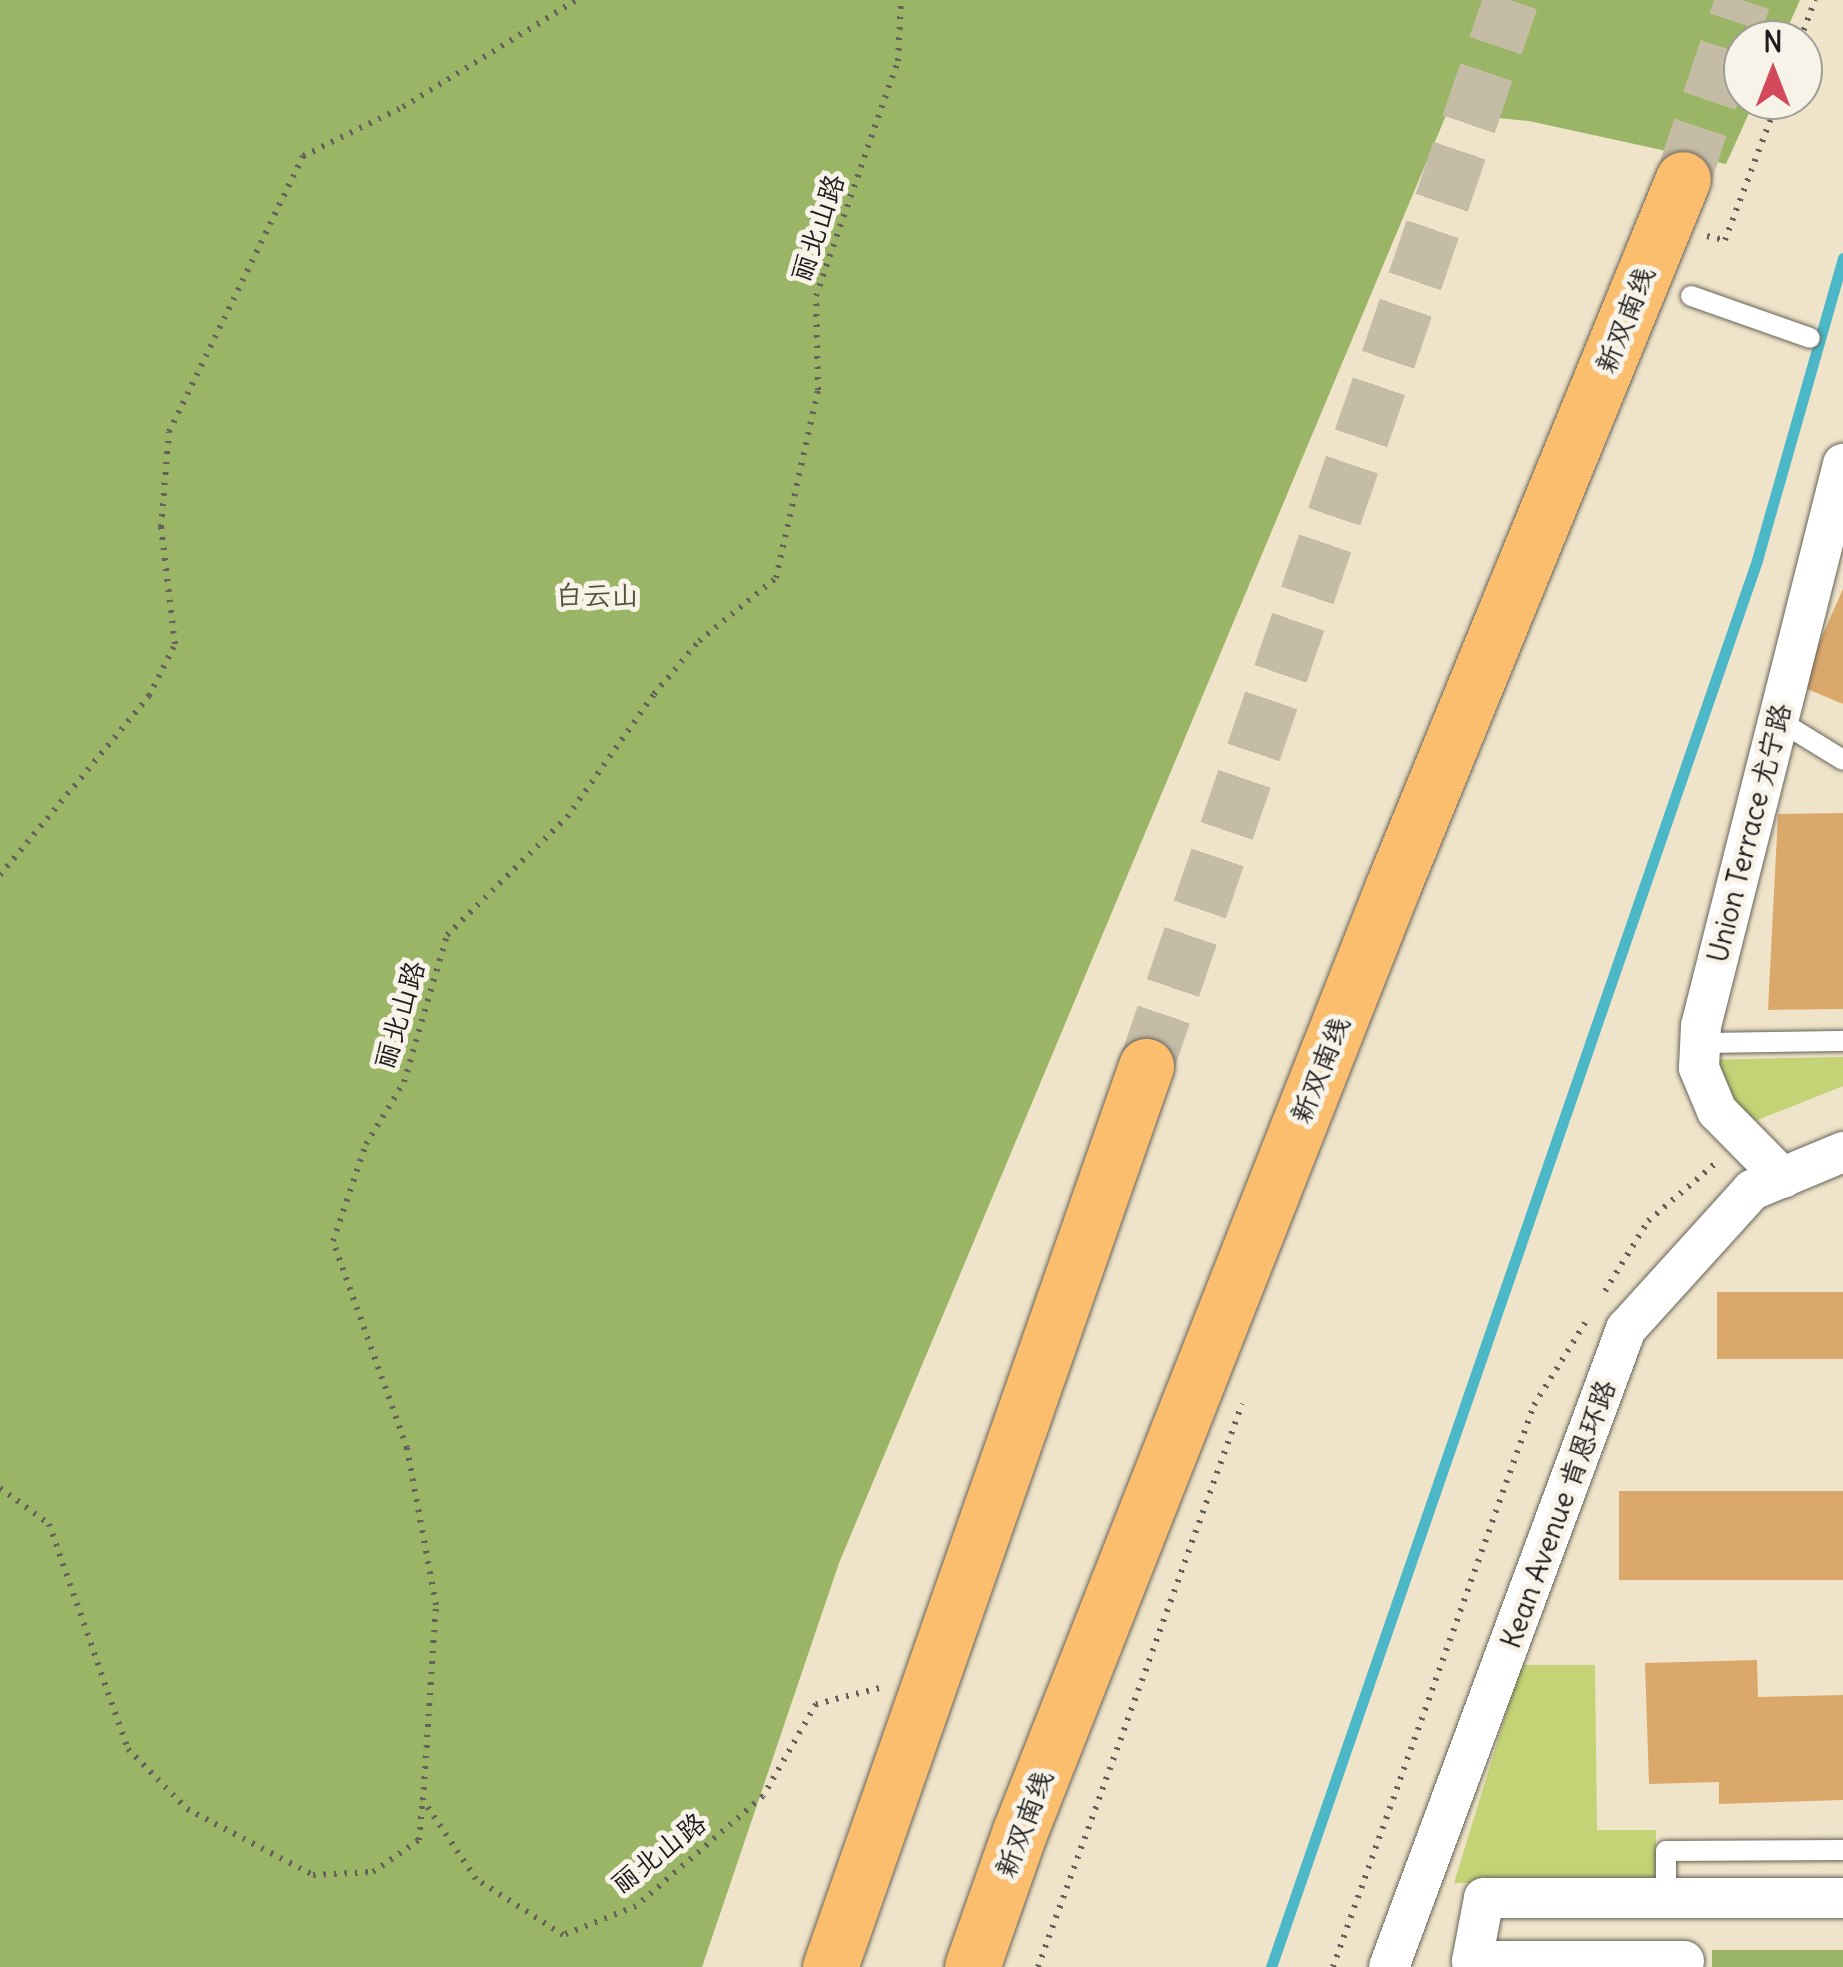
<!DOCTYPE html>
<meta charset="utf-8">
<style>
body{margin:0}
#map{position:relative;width:1843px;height:1967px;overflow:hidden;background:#efe4c9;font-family:Delius,"LXGW WenKai TC",sans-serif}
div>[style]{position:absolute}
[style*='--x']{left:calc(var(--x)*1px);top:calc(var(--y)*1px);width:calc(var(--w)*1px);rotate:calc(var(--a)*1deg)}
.green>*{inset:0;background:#c4d375}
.forest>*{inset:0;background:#9bb566;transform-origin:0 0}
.stream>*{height:11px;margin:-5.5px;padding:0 5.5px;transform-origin:5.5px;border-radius:5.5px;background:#4bb7c7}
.building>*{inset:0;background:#dba86b;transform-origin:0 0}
.primary-tunnel>*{height:55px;margin-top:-27.5px;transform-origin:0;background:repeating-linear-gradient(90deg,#c5bca6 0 55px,transparent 0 83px)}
.path>*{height:6px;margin-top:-3px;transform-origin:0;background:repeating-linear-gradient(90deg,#666259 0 2.5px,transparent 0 10.5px)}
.roads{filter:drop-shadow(0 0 2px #666259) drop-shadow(0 0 2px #666259)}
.lane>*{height:20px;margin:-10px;padding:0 10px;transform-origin:10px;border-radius:10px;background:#fff}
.street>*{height:40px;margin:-20px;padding:0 20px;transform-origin:20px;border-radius:20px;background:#fff}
.primary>*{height:55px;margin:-27.5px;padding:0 27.5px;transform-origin:27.5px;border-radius:27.5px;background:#fbbe6e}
span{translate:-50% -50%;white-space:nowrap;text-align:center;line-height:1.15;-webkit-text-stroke:10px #f7f3e8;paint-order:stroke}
.street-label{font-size:28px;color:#1c1c1c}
.park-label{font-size:28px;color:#4e5337}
.north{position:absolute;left:1723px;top:20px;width:100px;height:100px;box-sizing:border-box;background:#f7f3e8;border:2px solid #9f9d96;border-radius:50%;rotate:0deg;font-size:28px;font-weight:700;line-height:40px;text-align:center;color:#1c1c1c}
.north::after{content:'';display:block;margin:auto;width:35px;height:45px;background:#d1495b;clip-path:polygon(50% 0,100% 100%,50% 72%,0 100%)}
</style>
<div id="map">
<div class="green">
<i style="clip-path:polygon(1843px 1057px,1843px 1086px,1735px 1129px,1699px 1060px)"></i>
<i style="clip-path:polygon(1521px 1665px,1595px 1665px,1597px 1830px,1656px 1830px,1656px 1881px,1454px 1883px)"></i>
</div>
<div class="forest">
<i style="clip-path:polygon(0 0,1800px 0,1782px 40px,1743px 40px,1743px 100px,1755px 100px,1726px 164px,1529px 121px,1447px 113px,839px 1563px,702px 1967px,0 1967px)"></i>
<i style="left:1712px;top:1950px;width:131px;height:17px"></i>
</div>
<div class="stream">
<i style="--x:1271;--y:1967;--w:1489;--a:-70.94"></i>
<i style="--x:1757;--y:560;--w:314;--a:-74.1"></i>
</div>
<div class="building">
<i style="clip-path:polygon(1843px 589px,1843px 704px,1800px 686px)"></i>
<i style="clip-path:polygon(1843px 813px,1843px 1009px,1768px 1010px,1778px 814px)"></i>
<i style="left:1717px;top:1292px;width:126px;height:67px"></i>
<i style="left:1619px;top:1491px;width:224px;height:89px"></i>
<i style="clip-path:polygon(1757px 1660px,1758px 1697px,1843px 1695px,1843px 1800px,1719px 1804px,1719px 1782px,1649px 1784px,1645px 1663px)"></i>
</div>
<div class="primary-tunnel">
<i style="--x:1683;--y:179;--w:189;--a:-71.5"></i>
<i style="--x:1146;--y:1066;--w:1127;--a:-71.1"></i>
</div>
<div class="path">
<i style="--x:1800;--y:40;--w:43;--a:-69.4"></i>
<i style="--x:1707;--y:236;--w:18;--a:13"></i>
<i style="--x:1725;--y:240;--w:150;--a:-69.3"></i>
<i style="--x:0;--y:875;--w:233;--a:-50.2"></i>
<i style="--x:149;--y:696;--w:58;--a:-63.4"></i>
<i style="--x:175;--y:644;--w:118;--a:-96.8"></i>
<i style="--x:161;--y:527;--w:95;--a:-85.2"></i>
<i style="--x:169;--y:432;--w:307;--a:-64.1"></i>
<i style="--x:303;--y:156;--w:111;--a:-26.1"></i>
<i style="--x:403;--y:107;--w:203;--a:-31.7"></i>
<i style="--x:1605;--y:1291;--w:82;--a:-58.4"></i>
<i style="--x:1648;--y:1221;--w:91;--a:-40.5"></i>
<i style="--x:0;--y:1488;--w:61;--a:36.3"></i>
<i style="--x:49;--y:1524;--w:238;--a:70.7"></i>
<i style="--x:128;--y:1749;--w:84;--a:45.5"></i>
<i style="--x:187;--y:1809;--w:142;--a:27.6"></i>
<i style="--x:313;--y:1875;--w:60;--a:-2.9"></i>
<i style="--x:373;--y:1872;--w:56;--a:-34.8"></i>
<i style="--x:419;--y:1840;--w:38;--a:-85"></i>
<i style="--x:879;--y:1688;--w:65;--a:165.7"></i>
<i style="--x:816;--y:1704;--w:106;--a:119.9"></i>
<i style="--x:763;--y:1796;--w:168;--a:139.1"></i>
<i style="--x:636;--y:1906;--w:79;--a:158.3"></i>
<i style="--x:563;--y:1935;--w:103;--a:-147.2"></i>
<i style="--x:476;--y:1879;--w:95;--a:-123.9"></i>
<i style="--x:423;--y:1800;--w:195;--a:-86.2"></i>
<i style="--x:436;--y:1605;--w:160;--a:-100.5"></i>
<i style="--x:407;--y:1448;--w:220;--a:-109.7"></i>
<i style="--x:333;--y:1241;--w:102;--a:-71.2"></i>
<i style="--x:366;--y:1144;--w:73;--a:-58.5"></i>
<i style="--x:404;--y:1082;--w:153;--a:-73.7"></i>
<i style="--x:447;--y:935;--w:168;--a:-44.5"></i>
<i style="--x:567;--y:817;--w:151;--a:-54.7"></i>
<i style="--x:654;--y:694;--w:70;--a:-49.7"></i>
<i style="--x:699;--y:641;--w:99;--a:-39.3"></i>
<i style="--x:776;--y:578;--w:193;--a:-77.4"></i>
<i style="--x:818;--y:390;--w:94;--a:-91.2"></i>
<i style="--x:816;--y:296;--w:249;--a:-70.8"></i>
<i style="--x:898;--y:61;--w:61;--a:-87.2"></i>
<i style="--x:1038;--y:1967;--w:599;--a:-70.08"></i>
<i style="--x:1333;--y:1967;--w:597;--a:-70.32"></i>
<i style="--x:1534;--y:1405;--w:97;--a:-58.1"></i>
</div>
<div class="roads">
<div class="lane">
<i style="--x:1691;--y:296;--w:126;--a:19.4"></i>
<i style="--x:1778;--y:720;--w:76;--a:31.6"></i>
<i style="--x:1700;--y:1043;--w:143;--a:-0.8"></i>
<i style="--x:1666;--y:1898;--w:47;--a:-90"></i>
<i style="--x:1666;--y:1851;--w:177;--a:-0.3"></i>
</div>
<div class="street">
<i style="--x:1783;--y:1178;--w:94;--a:-134.6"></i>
<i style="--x:1717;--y:1111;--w:47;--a:-112.7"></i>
<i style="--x:1699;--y:1068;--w:42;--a:-87.3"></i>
<i style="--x:1701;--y:1026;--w:580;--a:-75.82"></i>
<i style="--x:1684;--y:1961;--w:212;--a:180"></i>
<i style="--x:1472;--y:1961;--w:64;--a:-79.2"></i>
<i style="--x:1484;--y:1898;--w:359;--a:0"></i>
<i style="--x:1389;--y:1967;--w:681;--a:-69.62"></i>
<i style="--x:1626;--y:1329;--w:188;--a:-47.8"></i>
<i style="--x:1752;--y:1190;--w:99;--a:-22.7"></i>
</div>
<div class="primary">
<i style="--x:830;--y:1967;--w:955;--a:-70.67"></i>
<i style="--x:972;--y:1967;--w:144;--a:-70.6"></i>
<i style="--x:1020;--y:1831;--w:1016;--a:-68.46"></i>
<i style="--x:1393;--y:886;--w:764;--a:-67.7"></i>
</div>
</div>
<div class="street-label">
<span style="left:817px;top:228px;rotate:-71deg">丽北山路</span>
<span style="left:1625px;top:320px;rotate:-68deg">新双南线</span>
<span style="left:1749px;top:833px;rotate:-76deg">Union Terrace 尤宁路</span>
<span style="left:399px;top:1015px;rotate:-73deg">丽北山路</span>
<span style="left:1320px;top:1070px;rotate:-68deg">新双南线</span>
<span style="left:1558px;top:1514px;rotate:-70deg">Kean Avenue 肯恩环路</span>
<span style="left:1024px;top:1824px;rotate:-69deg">新双南线</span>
<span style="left:658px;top:1853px;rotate:-38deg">丽北山路</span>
</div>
<div class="park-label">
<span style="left:597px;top:595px">白云山</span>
</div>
<div class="north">N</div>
</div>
